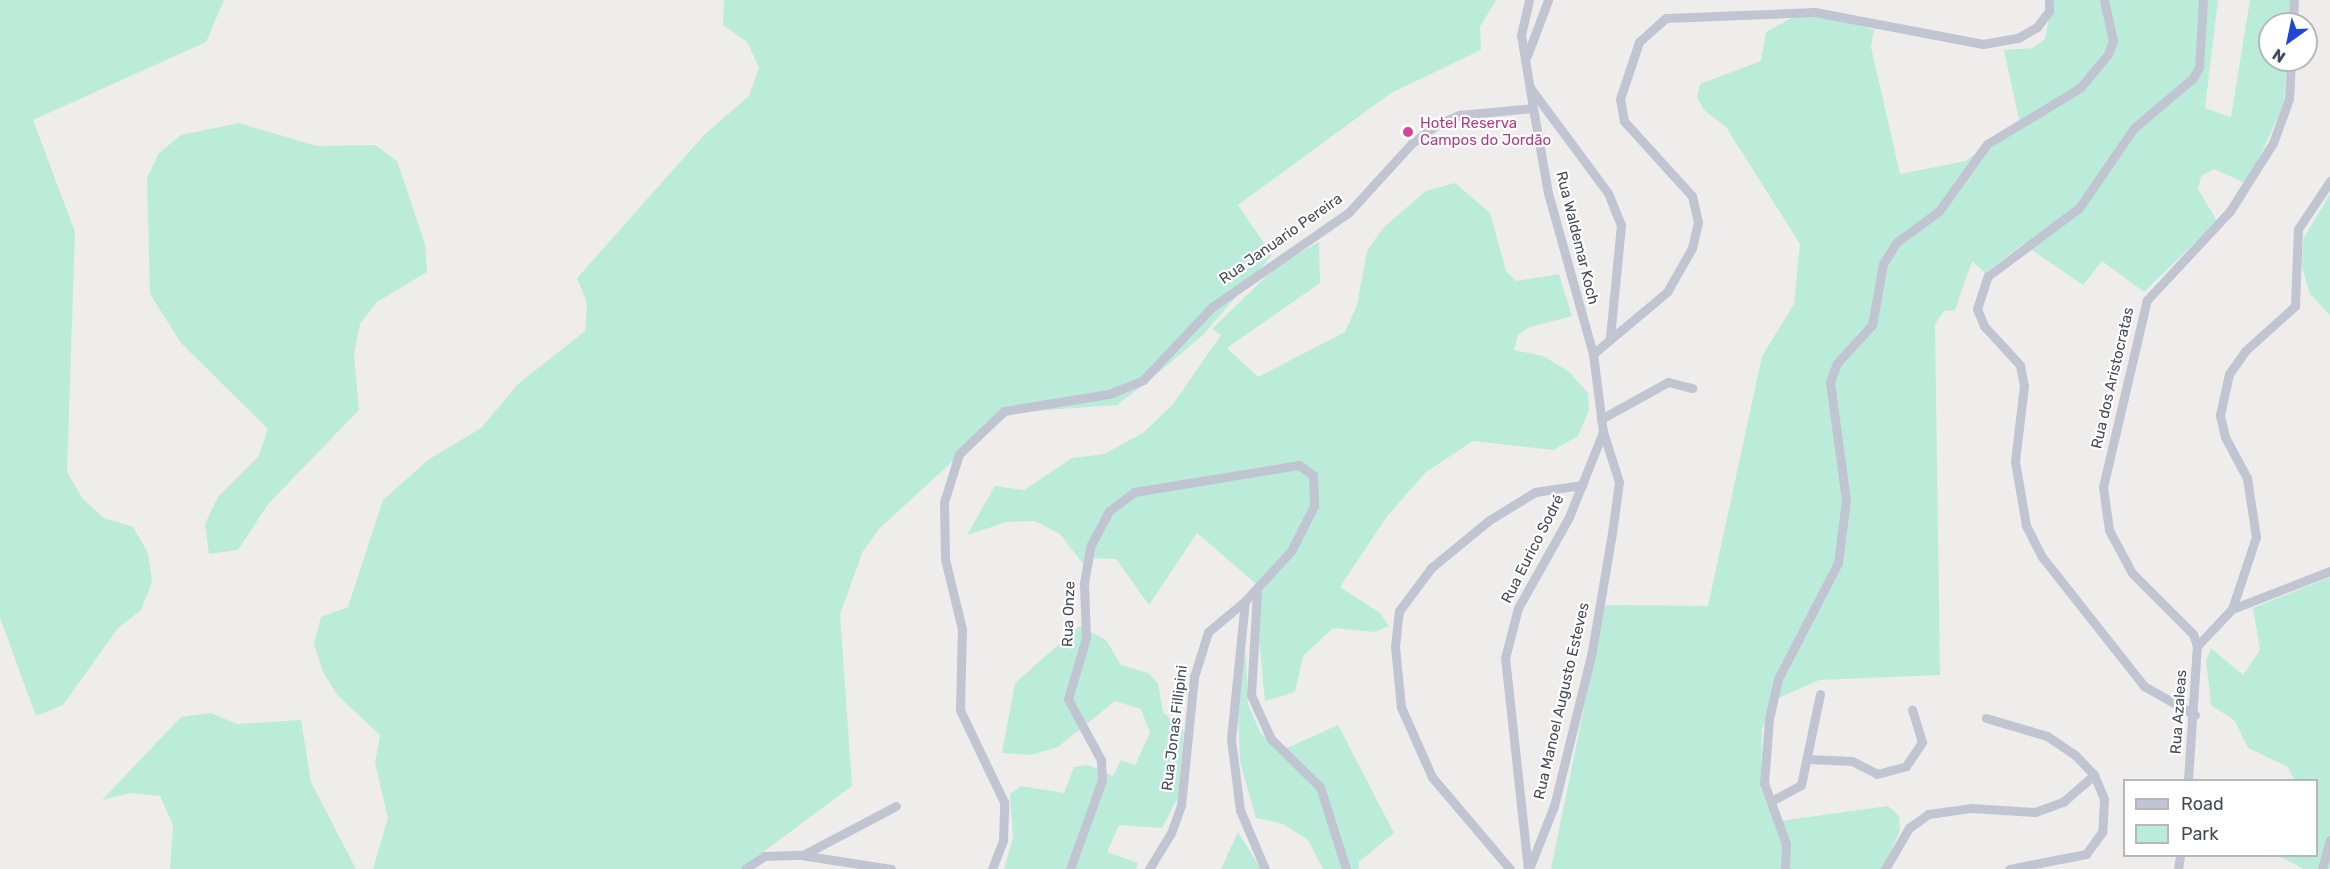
<!DOCTYPE html>
<meta charset="utf-8">
<style>
body{margin:0}
#map{position:relative;width:2330px;height:869px;overflow:hidden;background:#efecec;font-family:Rubik,sans-serif}
div>[style]{position:absolute}
[style*='--x']{left:calc(var(--x)*1px);top:calc(var(--y)*1px);width:calc(var(--w)*1px);rotate:calc(var(--a)*1deg)}
.green>*{inset:0;background:#bbecd9}
.minor>*{height:9px;margin:-4.5px;padding:0 4.5px;transform-origin:4.5px;border-radius:4.5px;background:#c0c5d1}
.dots>*{width:16px;height:16px;translate:-50% -50%;box-sizing:border-box;border:3px solid #fff;border-radius:50%}
span{translate:-50% -50%;white-space:nowrap;text-align:center;line-height:1.15;-webkit-text-stroke:4.5px #fff;paint-order:stroke}
.hotel-label{font-size:15px;color:#b23c85}
.left{translate:0 -50%;text-align:left}
.street-label{font-size:15px;color:#454b58}
.legend{position:absolute;left:2123px;top:779px;width:195px;height:78px;box-sizing:border-box;background:#fff;border:2px solid #b5b7bc;margin:0;padding:8px 10px;list-style:none;font-size:18px;color:#454b58}
.legend li{display:flex;align-items:center;gap:12px;height:30px}
.legend b{width:30px;border:2px solid #b5b7bc}
.north{position:absolute;left:2258px;top:12px;width:60px;height:60px;box-sizing:border-box;background:#fff;border:2px solid #b5b7bc;border-radius:50%;rotate:213deg;font-size:16px;font-weight:700;line-height:24px;text-align:center;color:#454b58}
.north::after{content:'';display:block;margin:auto;width:21px;height:27px;background:#1f46d5;clip-path:polygon(50% 0,100% 100%,50% 72%,0 100%)}
</style>
<div id="map">
<div class="green">
<i style="clip-path:polygon(0 0,224px 0,206px 42px,33px 120px,75px 232px,67px 472px,83px 499px,104px 518px,133px 527px,148px 553px,152px 582px,141px 610px,118px 628px,63px 705px,36px 716px,0 618px)"></i>
<i style="clip-path:polygon(724px 0,1496px 0,1480px 27px,1481px 50px,1391px 93px,1238px 205px,1272px 255px,1203px 335px,1151px 379px,1117px 405px,1005px 413px,879px 529px,863px 551px,840px 614px,852px 786px,740px 869px,373px 869px,388px 818px,375px 763px,380px 735px,338px 696px,323px 672px,314px 644px,321px 617px,348px 607px,383px 500px,428px 460px,481px 428px,518px 384px,585px 331px,587px 303px,577px 278px,704px 135px,749px 96px,759px 68px,747px 42px,723px 25px)"></i>
<i style="clip-path:polygon(2052px 0,2218px 0,2205px 108px,2231px 117px,2250px 0,2290px 0,2289px 24px,2270px 24px,2270px 60px,2287px 60px,2284px 104px,2247px 184px,2214px 169px,2201px 176px,2198px 189px,2217px 221px,2144px 292px,2102px 261px,2083px 285px,2023px 244px,1985px 273px,1972px 261px,1955px 310px,1944px 311px,1935px 324px,1940px 675px,1819px 680px,1772px 701px,1762px 729px,1761px 789px,1779px 821px,1888px 806px,1899px 816px,1900px 831px,1882px 869px,1551px 869px,1605px 605px,1708px 606px,1762px 356px,1794px 304px,1800px 244px,1726px 127px,1704px 110px,1697px 97px,1700px 84px,1761px 61px,1766px 32px,1797px 15px,1843px 19px,1874px 30px,1871px 47px,1900px 174px,1966px 161px,2019px 120px,2004px 50px,2033px 48px,2045px 39px)"></i>
<i style="clip-path:polygon(239px 123px,317px 146px,375px 145px,397px 161px,425px 244px,427px 272px,377px 302px,360px 324px,354px 354px,359px 410px,268px 504px,238px 550px,209px 554px,205px 524px,218px 497px,258px 457px,268px 429px,181px 343px,150px 294px,147px 178px,159px 153px,181px 135px)"></i>
<i style="clip-path:polygon(1455px 183px,1490px 213px,1506px 271px,1516px 281px,1559px 274px,1572px 316px,1530px 327px,1518px 335px,1514px 350px,1543px 356px,1568px 371px,1588px 393px,1589px 410px,1578px 436px,1553px 450px,1473px 441px,1426px 472px,1388px 515px,1340px 587px,1380px 613px,1389px 626px,1375px 632px,1333px 628px,1303px 656px,1295px 692px,1265px 701px,1257px 617px,1262px 589px,1197px 533px,1149px 605px,1116px 559px,1089px 558px,1087px 569px,1060px 534px,1035px 521px,1007px 522px,967px 535px,995px 486px,1024px 490px,1072px 458px,1104px 454px,1143px 433px,1173px 404px,1221px 335px,1212px 329px,1278px 265px,1319px 242px,1320px 283px,1227px 348px,1258px 377px,1345px 332px,1357px 305px,1367px 251px,1383px 228px,1426px 191px)"></i>
<i style="clip-path:polygon(2330px 194px,2330px 315px,2310px 294px,2302px 267px,2303px 239px)"></i>
<i style="clip-path:polygon(2330px 577px,2330px 869px,2304px 869px,2278px 856px,2316px 856px,2316px 780px,2294px 780px,2288px 767px,2248px 748px,2235px 721px,2211px 705px,2206px 661px,2211px 648px,2243px 675px,2260px 650px,2253px 608px)"></i>
<i style="clip-path:polygon(1080px 626px,1106px 640px,1121px 665px,1148px 673px,1158px 683px,1163px 712px,1184px 731px,1178px 797px,1162px 828px,1119px 825px,1107px 852px,1138px 863px,1136px 869px,1004px 869px,1013px 838px,1010px 794px,1021px 786px,1064px 793px,1074px 767px,1088px 765px,1113px 776px,1121px 760px,1135px 765px,1150px 733px,1141px 709px,1115px 701px,1058px 747px,1031px 755px,1002px 753px,1015px 683px)"></i>
<i style="clip-path:polygon(1246px 653px,1248px 704px,1260px 732px,1278px 752px,1338px 725px,1394px 833px,1359px 862px,1359px 869px,1323px 869px,1308px 840px,1283px 824px,1256px 818px,1240px 762px,1237px 689px)"></i>
<i style="clip-path:polygon(211px 713px,237px 724px,301px 720px,311px 782px,356px 869px,170px 869px,173px 825px,160px 796px,130px 793px,102px 800px,181px 717px)"></i>
<i style="clip-path:polygon(1238px 832px,1261px 869px,1221px 869px)"></i>
</div>
<div class="minor">
<i style="--x:2293;--y:24;--w:24;--a:-88"></i>
<i style="--x:1527;--y:56;--w:60;--a:-69.4"></i>
<i style="--x:1531;--y:89;--w:129;--a:53.5"></i>
<i style="--x:1608;--y:193;--w:35;--a:68"></i>
<i style="--x:1621;--y:225;--w:114;--a:95.6"></i>
<i style="--x:1593;--y:354;--w:97;--a:-40"></i>
<i style="--x:1667;--y:292;--w:51;--a:-60.4"></i>
<i style="--x:1692;--y:248;--w:27;--a:-77"></i>
<i style="--x:1698;--y:222;--w:27;--a:-103"></i>
<i style="--x:1692;--y:196;--w:101;--a:-132.2"></i>
<i style="--x:1624;--y:121;--w:22;--a:-100"></i>
<i style="--x:1620;--y:99;--w:60;--a:-71.6"></i>
<i style="--x:1639;--y:42;--w:36;--a:-42"></i>
<i style="--x:1666;--y:18;--w:149;--a:-2.3"></i>
<i style="--x:1815;--y:12;--w:171;--a:10.8"></i>
<i style="--x:1983;--y:44;--w:36;--a:-10"></i>
<i style="--x:2018;--y:38;--w:22;--a:-30"></i>
<i style="--x:2037;--y:27;--w:20;--a:-53"></i>
<i style="--x:2049;--y:11;--w:11;--a:-90"></i>
<i style="--x:1601;--y:419;--w:77;--a:-28.9"></i>
<i style="--x:1668;--y:382;--w:25;--a:14"></i>
<i style="--x:1257;--y:592;--w:103;--a:93.3"></i>
<i style="--x:1251;--y:695;--w:48;--a:65.6"></i>
<i style="--x:1271;--y:739;--w:69;--a:44.4"></i>
<i style="--x:1320;--y:787;--w:86;--a:72.4"></i>
<i style="--x:2232;--y:609;--w:105;--a:-21.2"></i>
<i style="--x:2197;--y:646;--w:51;--a:-46.6"></i>
<i style="--x:2232;--y:609;--w:76;--a:-71.6"></i>
<i style="--x:2256;--y:537;--w:60;--a:-98.7"></i>
<i style="--x:2247;--y:478;--w:47;--a:-118.2"></i>
<i style="--x:2225;--y:437;--w:23;--a:-103"></i>
<i style="--x:2220;--y:415;--w:42;--a:-77.6"></i>
<i style="--x:2229;--y:374;--w:28;--a:-55"></i>
<i style="--x:2245;--y:351;--w:67;--a:-42"></i>
<i style="--x:2295;--y:306;--w:77;--a:-87.8"></i>
<i style="--x:2298;--y:229;--w:58;--a:-56.3"></i>
<i style="--x:2195;--y:715;--w:59;--a:-150.4"></i>
<i style="--x:2144;--y:686;--w:164;--a:-128.3"></i>
<i style="--x:2042;--y:557;--w:36;--a:-117"></i>
<i style="--x:2026;--y:525;--w:65;--a:-99.8"></i>
<i style="--x:2015;--y:461;--w:76;--a:-83.2"></i>
<i style="--x:2024;--y:386;--w:21;--a:-101"></i>
<i style="--x:2020;--y:365;--w:53;--a:-132.7"></i>
<i style="--x:1984;--y:326;--w:18;--a:-112"></i>
<i style="--x:1977;--y:309;--w:35;--a:-72"></i>
<i style="--x:1988;--y:276;--w:114;--a:-36.8"></i>
<i style="--x:2079;--y:208;--w:97;--a:-55.5"></i>
<i style="--x:2134;--y:128;--w:77;--a:-40.3"></i>
<i style="--x:2193;--y:78;--w:13;--a:-61"></i>
<i style="--x:2199;--y:67;--w:67;--a:-86.6"></i>
<i style="--x:1986;--y:718;--w:64;--a:16.4"></i>
<i style="--x:2047;--y:736;--w:34;--a:34"></i>
<i style="--x:2075;--y:755;--w:28;--a:46"></i>
<i style="--x:2094;--y:775;--w:26;--a:67"></i>
<i style="--x:2104;--y:799;--w:33;--a:93"></i>
<i style="--x:2102;--y:832;--w:27;--a:126"></i>
<i style="--x:2086;--y:854;--w:78;--a:169"></i>
<i style="--x:1808;--y:759;--w:44;--a:2.6"></i>
<i style="--x:1852;--y:761;--w:28;--a:27"></i>
<i style="--x:1877;--y:774;--w:30;--a:-15"></i>
<i style="--x:1906;--y:766;--w:29;--a:-56"></i>
<i style="--x:1922;--y:742;--w:34;--a:-107"></i>
<i style="--x:2188;--y:780;--w:134;--a:-86.2"></i>
<i style="--x:2197;--y:646;--w:13;--a:-108"></i>
<i style="--x:2193;--y:634;--w:86;--a:-135"></i>
<i style="--x:2132;--y:573;--w:49;--a:-118.1"></i>
<i style="--x:2109;--y:530;--w:43;--a:-97.9"></i>
<i style="--x:2103;--y:487;--w:192;--a:-76.8"></i>
<i style="--x:2147;--y:300;--w:122;--a:-47"></i>
<i style="--x:2230;--y:211;--w:80;--a:-57.7"></i>
<i style="--x:2273;--y:143;--w:47;--a:-70"></i>
<i style="--x:2289;--y:99;--w:39;--a:-87"></i>
<i style="--x:1771;--y:801;--w:34;--a:-28"></i>
<i style="--x:1801;--y:785;--w:93;--a:-78.2"></i>
<i style="--x:803;--y:855;--w:105;--a:-27.8"></i>
<i style="--x:745;--y:869;--w:23;--a:-34"></i>
<i style="--x:764;--y:856;--w:37;--a:-2"></i>
<i style="--x:801;--y:855;--w:91;--a:8.8"></i>
<i style="--x:992;--y:869;--w:31;--a:-69"></i>
<i style="--x:1003;--y:840;--w:38;--a:-88"></i>
<i style="--x:1004;--y:802;--w:102;--a:-115.6"></i>
<i style="--x:960;--y:710;--w:81;--a:-88.6"></i>
<i style="--x:962;--y:629;--w:72;--a:-103.7"></i>
<i style="--x:945;--y:559;--w:57;--a:-91"></i>
<i style="--x:944;--y:502;--w:50;--a:-72.6"></i>
<i style="--x:959;--y:454;--w:62;--a:-43.7"></i>
<i style="--x:1004;--y:411;--w:106;--a:-9.2"></i>
<i style="--x:1109;--y:394;--w:37;--a:-22"></i>
<i style="--x:1143;--y:380;--w:100;--a:-46.6"></i>
<i style="--x:1212;--y:307;--w:167;--a:-34.7"></i>
<i style="--x:1349;--y:212;--w:93;--a:-47.6"></i>
<i style="--x:1412;--y:143;--w:34;--a:-36"></i>
<i style="--x:1440;--y:123;--w:21;--a:-23"></i>
<i style="--x:1459;--y:115;--w:74;--a:-5.4"></i>
<i style="--x:1070;--y:869;--w:95;--a:-70.2"></i>
<i style="--x:1102;--y:780;--w:20;--a:-93"></i>
<i style="--x:1101;--y:760;--w:69;--a:-118.4"></i>
<i style="--x:1068;--y:699;--w:64;--a:-73.6"></i>
<i style="--x:1086;--y:638;--w:55;--a:-92.1"></i>
<i style="--x:1084;--y:583;--w:39;--a:-80"></i>
<i style="--x:1091;--y:545;--w:38;--a:-62"></i>
<i style="--x:1109;--y:511;--w:31;--a:-37"></i>
<i style="--x:1134;--y:492;--w:167;--a:-9.3"></i>
<i style="--x:1299;--y:465;--w:17;--a:36"></i>
<i style="--x:1313;--y:475;--w:31;--a:88"></i>
<i style="--x:1314;--y:506;--w:51;--a:117.1"></i>
<i style="--x:1291;--y:551;--w:68;--a:132.6"></i>
<i style="--x:1245;--y:601;--w:139;--a:95.8"></i>
<i style="--x:1231;--y:739;--w:72;--a:82.8"></i>
<i style="--x:1240;--y:810;--w:64;--a:67"></i>
<i style="--x:1149;--y:869;--w:42;--a:-58.6"></i>
<i style="--x:1171;--y:833;--w:30;--a:-70"></i>
<i style="--x:1181;--y:805;--w:129;--a:-84.2"></i>
<i style="--x:1194;--y:677;--w:47;--a:-72.7"></i>
<i style="--x:1208;--y:632;--w:48;--a:-40"></i>
<i style="--x:1510;--y:869;--w:121;--a:-130.3"></i>
<i style="--x:1432;--y:777;--w:77;--a:-113.9"></i>
<i style="--x:1401;--y:707;--w:60;--a:-95.7"></i>
<i style="--x:1395;--y:647;--w:36;--a:-84"></i>
<i style="--x:1399;--y:611;--w:54;--a:-53.3"></i>
<i style="--x:1431;--y:568;--w:74;--a:-39.5"></i>
<i style="--x:1488;--y:521;--w:55;--a:-31.7"></i>
<i style="--x:1535;--y:492;--w:48;--a:-8.5"></i>
<i style="--x:1528;--y:869;--w:212;--a:-96.2"></i>
<i style="--x:1505;--y:658;--w:52;--a:-75.4"></i>
<i style="--x:1518;--y:608;--w:104;--a:-60.7"></i>
<i style="--x:1569;--y:517;--w:92;--a:-68.2"></i>
<i style="--x:1603;--y:432;--w:79;--a:-97.3"></i>
<i style="--x:1593;--y:354;--w:167;--a:-105.6"></i>
<i style="--x:1548;--y:193;--w:86;--a:-100"></i>
<i style="--x:1533;--y:108;--w:74;--a:-99.3"></i>
<i style="--x:1521;--y:35;--w:36;--a:-77"></i>
<i style="--x:1529;--y:869;--w:68;--a:-68.4"></i>
<i style="--x:1554;--y:806;--w:160;--a:-76.2"></i>
<i style="--x:1592;--y:651;--w:120;--a:-80.4"></i>
<i style="--x:1612;--y:533;--w:51;--a:-82.2"></i>
<i style="--x:1619;--y:482;--w:52;--a:-107.7"></i>
<i style="--x:1785;--y:869;--w:25;--a:-88"></i>
<i style="--x:1786;--y:844;--w:65;--a:-109.8"></i>
<i style="--x:1764;--y:783;--w:64;--a:-85.5"></i>
<i style="--x:1769;--y:719;--w:41;--a:-77.3"></i>
<i style="--x:1778;--y:679;--w:131;--a:-62.7"></i>
<i style="--x:1838;--y:563;--w:64;--a:-82.8"></i>
<i style="--x:1846;--y:500;--w:119;--a:-97.7"></i>
<i style="--x:1830;--y:382;--w:20;--a:-70"></i>
<i style="--x:1837;--y:363;--w:52;--a:-47.4"></i>
<i style="--x:1872;--y:325;--w:62;--a:-79.8"></i>
<i style="--x:1883;--y:264;--w:26;--a:-58"></i>
<i style="--x:1897;--y:242;--w:52;--a:-36.4"></i>
<i style="--x:1939;--y:211;--w:82;--a:-54.4"></i>
<i style="--x:1987;--y:144;--w:109;--a:-31.1"></i>
<i style="--x:2080;--y:88;--w:44;--a:-50.5"></i>
<i style="--x:2108;--y:54;--w:14;--a:-69"></i>
<i style="--x:2113;--y:41;--w:42;--a:-102.4"></i>
<i style="--x:1885;--y:869;--w:48;--a:-59.7"></i>
<i style="--x:1909;--y:828;--w:24;--a:-36"></i>
<i style="--x:1928;--y:814;--w:43;--a:-7.9"></i>
<i style="--x:1971;--y:808;--w:64;--a:3.6"></i>
<i style="--x:2035;--y:812;--w:30;--a:-20"></i>
<i style="--x:2063;--y:802;--w:41;--a:-41.1"></i>
<i style="--x:2178;--y:869;--w:13;--a:-81"></i>
<i style="--x:2322;--y:869;--w:30;--a:-75"></i>
</div>
<div class="dots">
<i style="left:1408px;top:132px;background:#d1479c"></i>
</div>
<div class="hotel-label">
<span class="left" style="left:1420px;top:132px">Hotel Reserva<br>Campos do Jordão</span>
</div>
<div class="street-label">
<span style="left:1577px;top:238px;rotate:76deg">Rua Waldemar Koch</span>
<span style="left:1281px;top:239px;rotate:-35deg">Rua Januario Pereira</span>
<span style="left:2113px;top:378px;rotate:-77deg">Rua dos Aristocratas</span>
<span style="left:1533px;top:549px;rotate:-63deg">Rua Eurico Sodré</span>
<span style="left:1069px;top:614px;rotate:-88deg">Rua Onze</span>
<span style="left:1562px;top:701px;rotate:-77deg">Rua Manoel Augusto Esteves</span>
<span style="left:2179px;top:712px;rotate:-86deg">Rua Azaleas</span>
<span style="left:1175px;top:728px;rotate:-83deg">Rua Jonas Fillipini</span>
</div>
<ul class="legend">
<li><b style="height:8px;background:#c0c5d1"></b>Road</li>
<li><b style="height:16px;background:#bbecd9"></b>Park</li>
</ul>
<div class="north">N</div>
</div>
